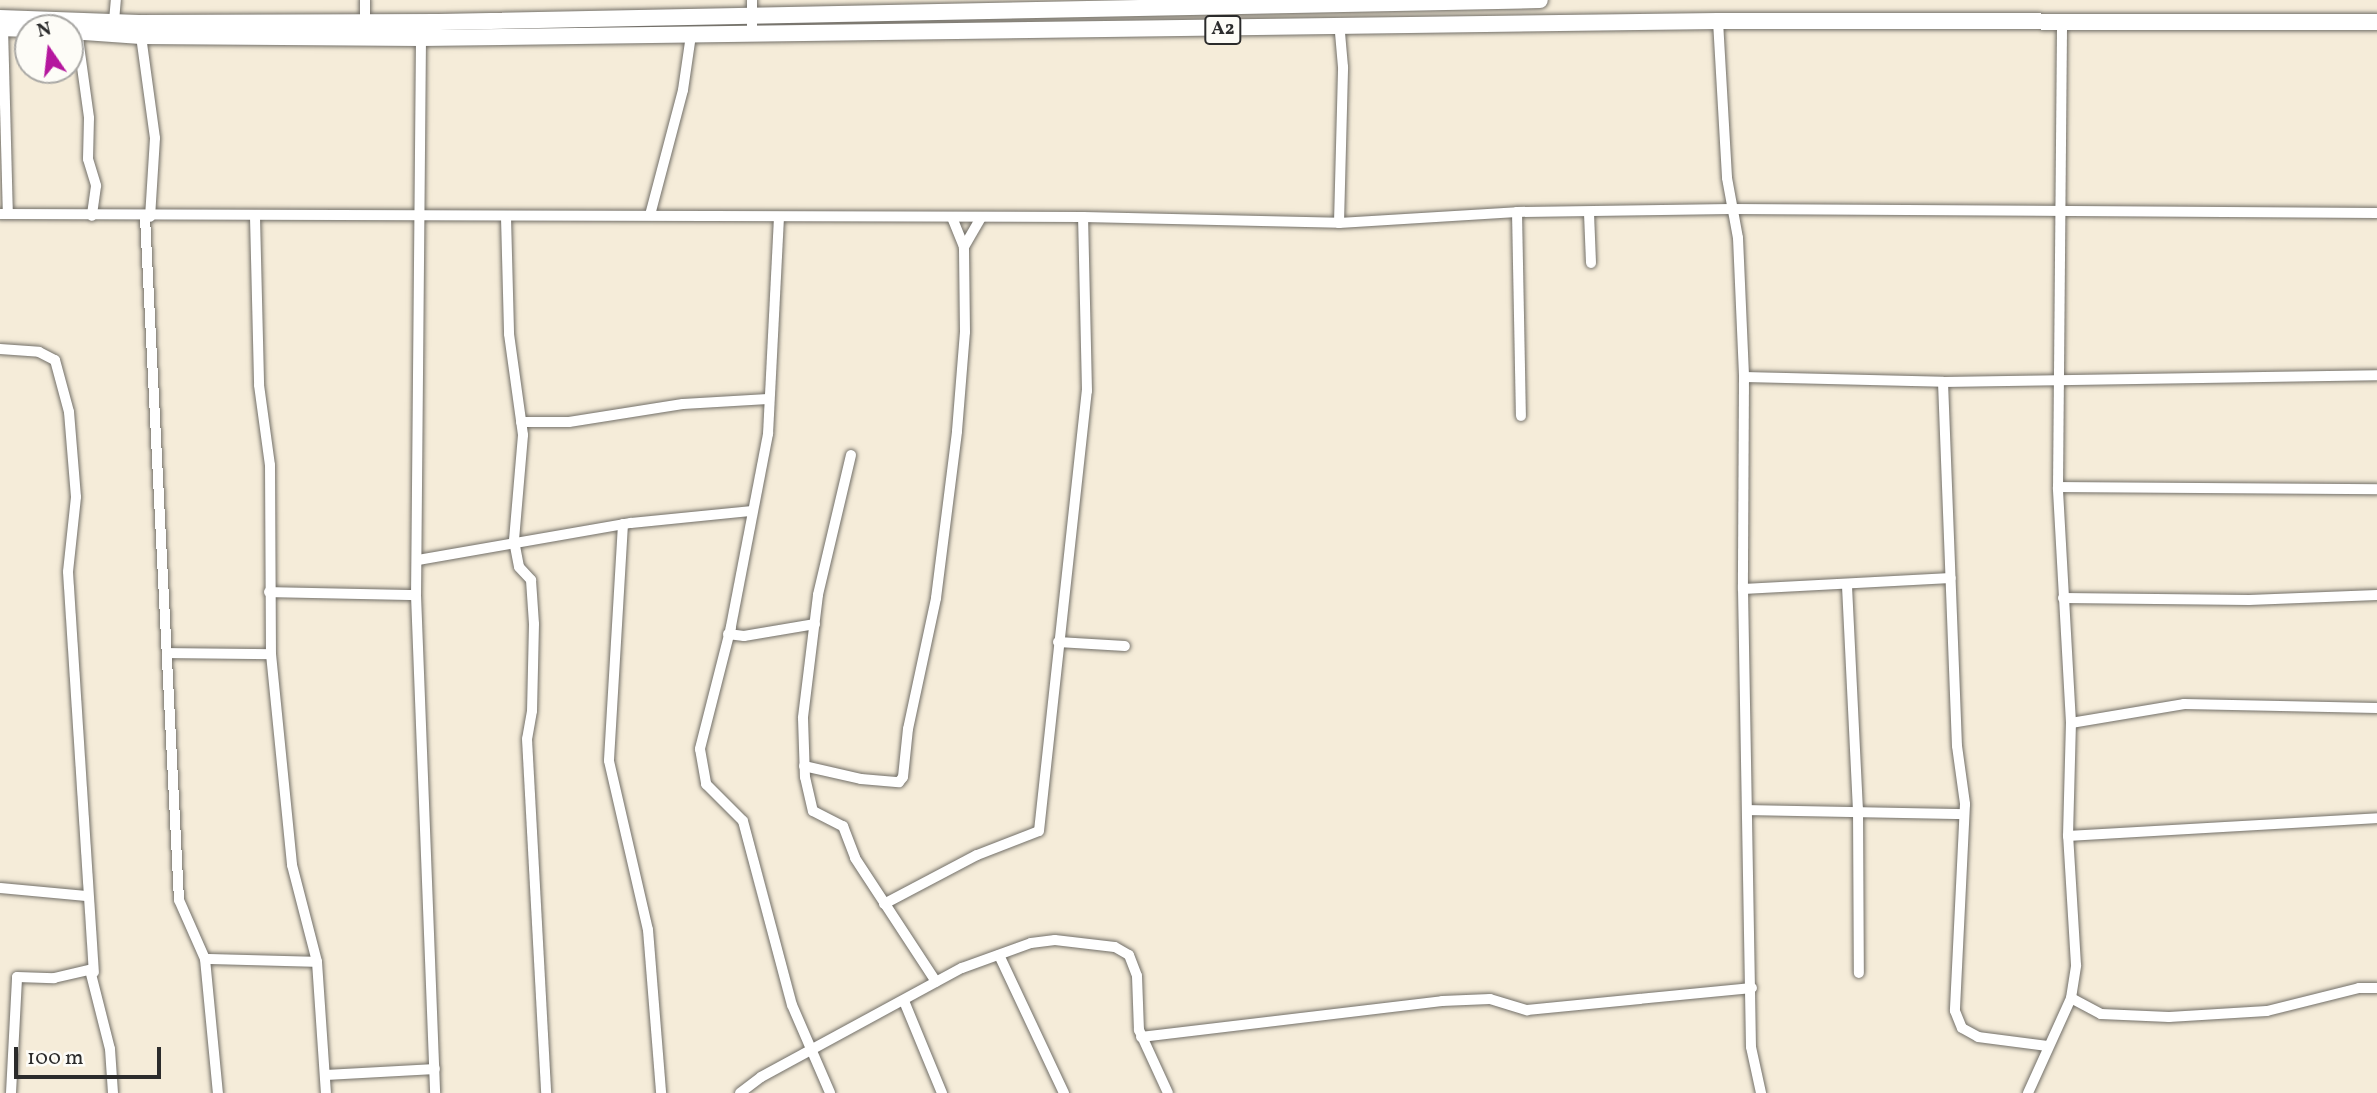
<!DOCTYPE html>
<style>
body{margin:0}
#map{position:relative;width:2377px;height:1093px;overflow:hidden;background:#f5ecd9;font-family:Vollkorn,serif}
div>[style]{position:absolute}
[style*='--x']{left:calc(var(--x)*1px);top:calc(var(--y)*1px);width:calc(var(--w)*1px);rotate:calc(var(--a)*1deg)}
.roads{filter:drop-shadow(0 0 2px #726f68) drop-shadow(0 0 2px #726f68)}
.minor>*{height:10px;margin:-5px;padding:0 5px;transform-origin:5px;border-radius:5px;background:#fff}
.trunk>*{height:16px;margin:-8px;padding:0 8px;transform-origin:8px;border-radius:8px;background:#fff}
span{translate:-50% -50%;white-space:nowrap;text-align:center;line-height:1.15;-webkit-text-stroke:5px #fdfcf7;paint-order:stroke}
.shield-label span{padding:2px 5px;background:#fdfcf7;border:2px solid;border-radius:5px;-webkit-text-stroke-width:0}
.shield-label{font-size:19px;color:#2b2b2b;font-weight:700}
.north{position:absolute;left:14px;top:14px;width:70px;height:70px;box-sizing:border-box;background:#fdfcf7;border:2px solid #a9a8a5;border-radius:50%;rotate:346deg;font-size:19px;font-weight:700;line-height:28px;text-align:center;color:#2b2b2b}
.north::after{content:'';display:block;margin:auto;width:24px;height:32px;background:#b5179e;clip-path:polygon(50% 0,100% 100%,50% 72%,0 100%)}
.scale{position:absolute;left:14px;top:1047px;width:147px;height:32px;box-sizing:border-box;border:4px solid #2b2b2b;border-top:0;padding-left:9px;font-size:21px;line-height:24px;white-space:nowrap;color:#2b2b2b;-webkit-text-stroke:5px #fdfcf7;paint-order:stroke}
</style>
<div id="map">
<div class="roads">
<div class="minor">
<i style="--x:752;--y:0;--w:34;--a:90"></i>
<i style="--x:114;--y:21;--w:21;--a:-85"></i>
<i style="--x:1718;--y:21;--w:157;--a:86.7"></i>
<i style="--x:1727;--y:178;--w:61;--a:79.6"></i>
<i style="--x:1738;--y:238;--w:139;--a:87.5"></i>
<i style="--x:1744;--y:377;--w:199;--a:1.4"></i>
<i style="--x:1943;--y:382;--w:434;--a:-0.9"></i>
<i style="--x:365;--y:23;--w:23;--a:-90"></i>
<i style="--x:3;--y:28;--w:186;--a:88.5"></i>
<i style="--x:77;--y:31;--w:88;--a:82.1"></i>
<i style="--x:89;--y:118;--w:41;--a:91.4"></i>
<i style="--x:88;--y:159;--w:28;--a:73"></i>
<i style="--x:96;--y:186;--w:30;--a:98"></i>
<i style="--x:141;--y:36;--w:103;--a:82.2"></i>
<i style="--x:155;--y:138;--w:79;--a:93.6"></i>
<i style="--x:421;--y:38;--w:557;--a:90.51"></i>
<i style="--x:416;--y:595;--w:498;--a:87.8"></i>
<i style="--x:1517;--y:212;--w:204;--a:88.9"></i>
<i style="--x:1589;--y:213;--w:50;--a:87.7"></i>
<i style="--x:0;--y:214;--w:1083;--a:0.16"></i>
<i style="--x:1083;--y:217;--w:256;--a:1.3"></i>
<i style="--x:1339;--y:223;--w:178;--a:-3.5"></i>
<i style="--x:1517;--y:212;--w:214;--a:-0.8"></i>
<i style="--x:1731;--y:209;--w:646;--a:0.35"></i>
<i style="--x:650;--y:215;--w:129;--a:-75.2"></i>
<i style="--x:683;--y:90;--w:56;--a:-81.7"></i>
<i style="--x:145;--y:217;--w:684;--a:87.15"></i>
<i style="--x:179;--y:900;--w:64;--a:66.2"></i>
<i style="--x:205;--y:959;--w:135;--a:84.5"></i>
<i style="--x:255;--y:217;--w:168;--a:88.6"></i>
<i style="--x:259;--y:385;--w:81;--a:82.2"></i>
<i style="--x:270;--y:465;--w:189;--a:89.7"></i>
<i style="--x:271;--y:654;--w:212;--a:84.3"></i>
<i style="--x:292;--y:865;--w:100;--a:75.5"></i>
<i style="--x:317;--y:962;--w:131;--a:86.1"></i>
<i style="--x:506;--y:217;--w:117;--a:88.5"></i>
<i style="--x:509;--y:334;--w:102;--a:82.1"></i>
<i style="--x:523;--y:435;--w:106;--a:94.9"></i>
<i style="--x:514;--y:541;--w:26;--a:79"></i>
<i style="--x:519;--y:567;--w:18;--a:47"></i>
<i style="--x:531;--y:580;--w:44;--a:86.1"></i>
<i style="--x:534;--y:624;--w:87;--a:91.3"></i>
<i style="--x:532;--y:711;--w:28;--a:100"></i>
<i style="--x:527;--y:739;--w:355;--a:86.9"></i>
<i style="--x:779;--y:217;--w:217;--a:92.9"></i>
<i style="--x:768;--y:434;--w:197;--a:100.9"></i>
<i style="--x:731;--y:627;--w:126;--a:104.3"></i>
<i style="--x:700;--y:749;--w:36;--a:80"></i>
<i style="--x:706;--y:784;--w:52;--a:45"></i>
<i style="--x:743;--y:821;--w:190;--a:75.1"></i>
<i style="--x:792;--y:1005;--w:96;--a:66.6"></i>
<i style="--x:1339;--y:223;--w:156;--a:-88.5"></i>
<i style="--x:1343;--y:67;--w:38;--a:-95"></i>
<i style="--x:964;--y:247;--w:34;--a:-60"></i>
<i style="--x:0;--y:349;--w:39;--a:4"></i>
<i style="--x:39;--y:352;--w:18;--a:27"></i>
<i style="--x:55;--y:360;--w:54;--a:74.9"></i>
<i style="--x:69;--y:412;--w:85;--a:85.3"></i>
<i style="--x:76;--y:497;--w:75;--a:96.1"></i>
<i style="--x:68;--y:572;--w:401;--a:86.3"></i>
<i style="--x:1744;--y:377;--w:212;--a:90.3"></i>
<i style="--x:1743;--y:589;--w:208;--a:-3"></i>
<i style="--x:1943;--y:382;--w:364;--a:87.8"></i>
<i style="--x:1957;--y:746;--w:59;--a:82.1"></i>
<i style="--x:1965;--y:804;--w:207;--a:92.8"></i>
<i style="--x:1955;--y:1011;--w:18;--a:68"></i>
<i style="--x:1962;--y:1028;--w:18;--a:29"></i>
<i style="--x:1978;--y:1037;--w:70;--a:7.4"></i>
<i style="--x:521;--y:422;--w:48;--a:0"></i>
<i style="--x:569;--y:422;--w:115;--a:-9"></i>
<i style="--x:683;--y:404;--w:85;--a:-3.4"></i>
<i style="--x:851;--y:455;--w:144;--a:103.3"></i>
<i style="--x:818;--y:595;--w:124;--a:97"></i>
<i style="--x:803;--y:718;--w:59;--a:88.1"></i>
<i style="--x:805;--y:777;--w:35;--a:77"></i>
<i style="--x:813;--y:811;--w:34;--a:27"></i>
<i style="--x:843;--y:826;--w:34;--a:69"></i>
<i style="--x:855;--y:858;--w:148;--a:56.8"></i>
<i style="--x:2058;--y:487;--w:319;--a:0.4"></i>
<i style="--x:623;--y:524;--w:237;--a:93.4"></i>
<i style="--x:609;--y:761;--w:173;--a:77"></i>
<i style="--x:648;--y:930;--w:164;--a:85.4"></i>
<i style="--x:418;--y:560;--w:216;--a:-9.9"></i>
<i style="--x:631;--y:523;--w:122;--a:-5.7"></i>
<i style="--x:1847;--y:586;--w:223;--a:87.2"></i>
<i style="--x:1858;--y:809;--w:164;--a:89.7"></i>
<i style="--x:1743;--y:589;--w:458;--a:89"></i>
<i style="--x:1751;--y:1047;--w:47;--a:77.7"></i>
<i style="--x:269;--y:592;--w:147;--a:1.2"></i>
<i style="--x:2063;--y:598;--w:186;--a:0.6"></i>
<i style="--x:2249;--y:600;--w:128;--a:-2.2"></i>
<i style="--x:728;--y:634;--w:16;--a:7"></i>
<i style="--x:744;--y:636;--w:72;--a:-9.6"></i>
<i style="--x:1058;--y:642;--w:67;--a:3.4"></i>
<i style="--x:167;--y:653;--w:104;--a:0.6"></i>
<i style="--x:2071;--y:723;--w:115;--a:-9.5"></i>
<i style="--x:2184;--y:704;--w:193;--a:1.2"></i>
<i style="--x:804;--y:766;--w:58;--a:12.8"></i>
<i style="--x:861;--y:779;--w:38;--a:5"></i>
<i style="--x:899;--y:782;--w:6;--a:-51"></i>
<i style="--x:903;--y:777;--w:48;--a:-84.1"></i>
<i style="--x:908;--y:729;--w:134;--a:-77.9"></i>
<i style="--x:936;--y:598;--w:168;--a:-82.8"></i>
<i style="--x:957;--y:431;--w:99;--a:-85.4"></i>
<i style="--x:965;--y:332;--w:85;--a:-90.7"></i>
<i style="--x:964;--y:247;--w:32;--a:-112"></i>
<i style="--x:1749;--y:810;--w:215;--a:1.1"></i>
<i style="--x:2068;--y:836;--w:310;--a:-3.3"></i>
<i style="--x:0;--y:888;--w:87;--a:5.3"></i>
<i style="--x:884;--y:904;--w:105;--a:-27.8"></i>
<i style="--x:977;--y:855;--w:66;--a:-21.2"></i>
<i style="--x:1039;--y:831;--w:443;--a:-83.8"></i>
<i style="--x:1087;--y:391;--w:174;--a:-91.3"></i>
<i style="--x:999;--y:955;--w:153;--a:64.8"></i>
<i style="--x:205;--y:959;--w:112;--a:1.5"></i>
<i style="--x:2071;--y:998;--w:34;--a:28"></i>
<i style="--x:2101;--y:1014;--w:68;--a:2.5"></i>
<i style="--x:2169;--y:1017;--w:98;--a:-3.5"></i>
<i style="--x:2267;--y:1011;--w:95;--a:-14"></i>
<i style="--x:2359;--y:988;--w:18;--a:0"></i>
<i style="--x:904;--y:1001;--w:100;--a:67.6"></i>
<i style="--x:1141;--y:1037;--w:303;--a:-6.8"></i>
<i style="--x:1442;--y:1001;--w:48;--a:-2.4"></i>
<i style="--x:1490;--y:999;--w:39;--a:17"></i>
<i style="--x:1527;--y:1010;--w:226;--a:-5.6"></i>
<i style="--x:326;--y:1075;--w:109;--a:-3.2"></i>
<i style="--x:11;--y:1093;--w:116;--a:-87"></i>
<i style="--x:17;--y:977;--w:37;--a:2"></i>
<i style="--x:54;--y:978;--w:37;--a:-13"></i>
<i style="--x:90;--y:970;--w:81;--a:75.8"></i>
<i style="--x:110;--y:1049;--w:44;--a:86.1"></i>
<i style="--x:740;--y:1093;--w:26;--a:-37"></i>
<i style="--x:761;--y:1077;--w:229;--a:-28.5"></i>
<i style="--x:962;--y:968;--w:73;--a:-19.9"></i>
<i style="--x:1031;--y:943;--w:24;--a:-7"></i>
<i style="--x:1055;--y:940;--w:60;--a:6.7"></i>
<i style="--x:1115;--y:947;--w:16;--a:30"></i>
<i style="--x:1129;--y:955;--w:22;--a:69"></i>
<i style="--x:1137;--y:976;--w:54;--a:87.9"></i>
<i style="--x:1139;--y:1030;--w:69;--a:65.3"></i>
<i style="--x:2028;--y:1093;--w:104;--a:-65.6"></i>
<i style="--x:2071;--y:998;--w:33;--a:-81"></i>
<i style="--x:2076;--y:965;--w:129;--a:-93.5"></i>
<i style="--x:2068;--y:836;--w:113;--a:-88.5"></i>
<i style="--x:2071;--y:723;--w:236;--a:-93.2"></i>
<i style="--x:2058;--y:487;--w:464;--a:-89.5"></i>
</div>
<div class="trunk">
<i style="--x:0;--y:18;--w:139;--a:2.1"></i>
<i style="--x:139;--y:23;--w:300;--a:-0.2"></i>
<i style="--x:439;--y:22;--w:1101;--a:-1.14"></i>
<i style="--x:0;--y:28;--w:28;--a:2"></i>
<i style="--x:70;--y:31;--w:71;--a:4"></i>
<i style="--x:141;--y:36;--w:280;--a:0.4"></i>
<i style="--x:421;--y:38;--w:1297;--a:-0.75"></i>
<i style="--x:1718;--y:21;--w:659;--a:0.09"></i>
</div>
</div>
<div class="shield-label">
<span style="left:1223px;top:30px">A2</span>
</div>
<div class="north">N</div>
<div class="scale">100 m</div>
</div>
